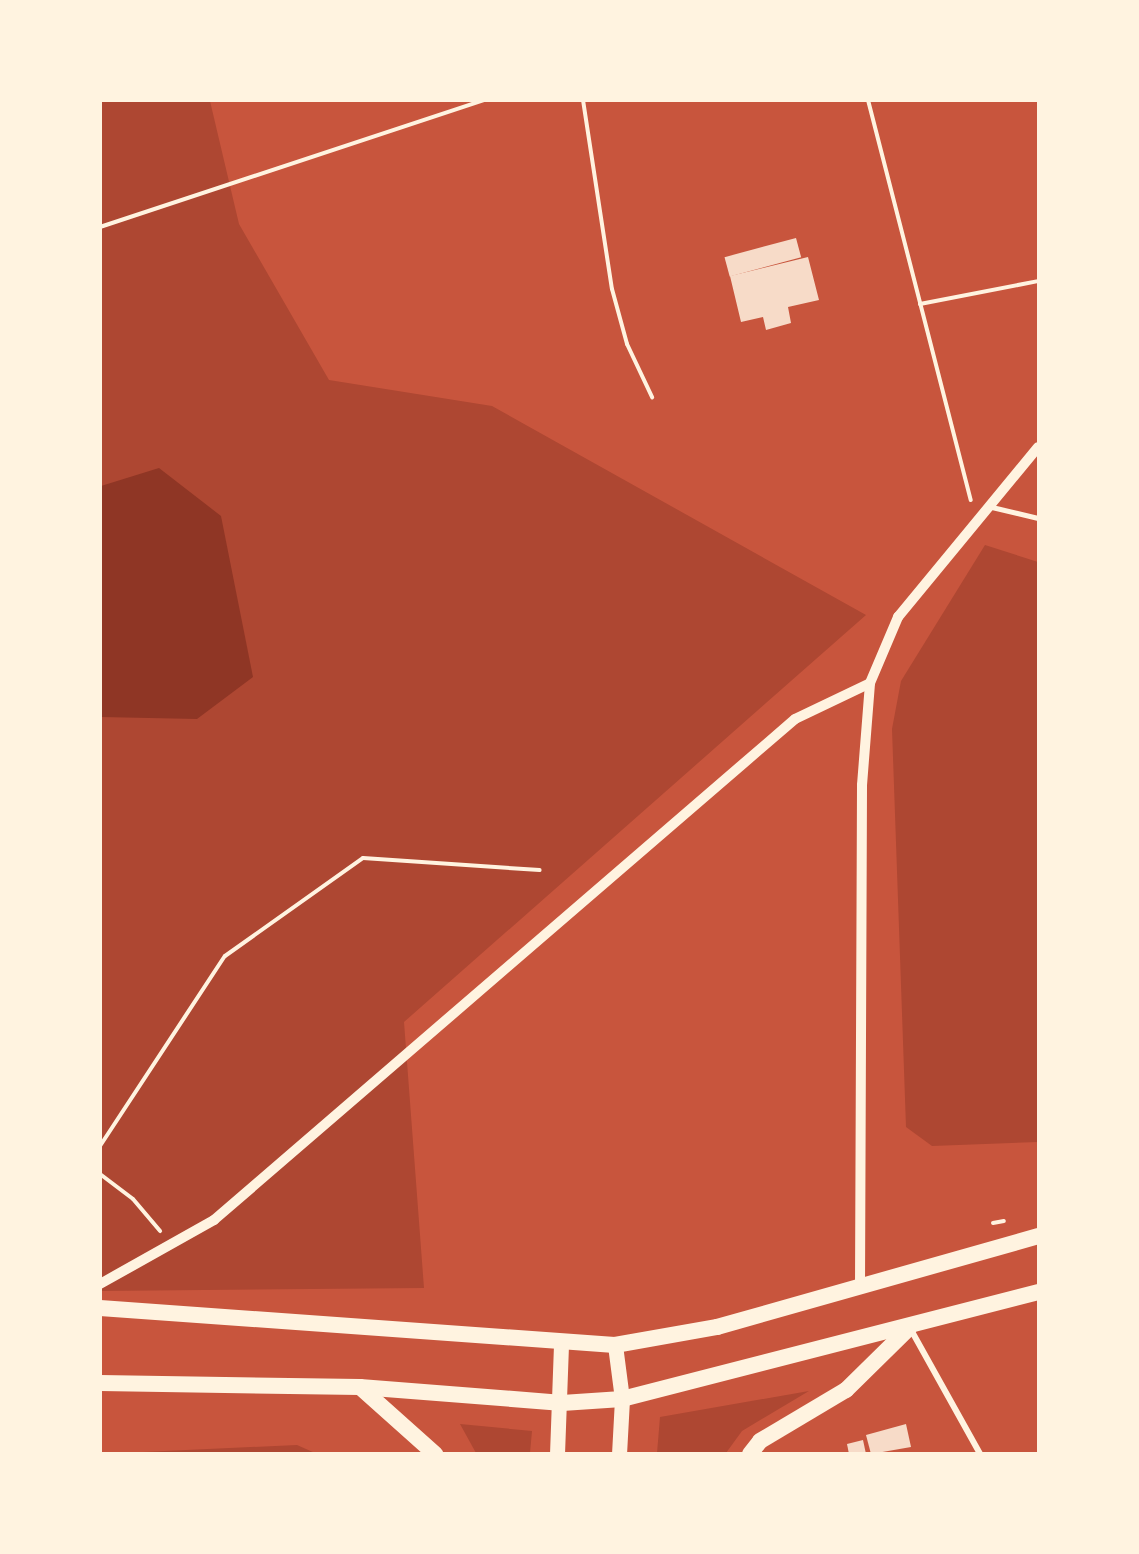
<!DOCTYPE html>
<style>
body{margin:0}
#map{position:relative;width:1139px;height:1554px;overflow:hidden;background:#c8553d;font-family:Signika,sans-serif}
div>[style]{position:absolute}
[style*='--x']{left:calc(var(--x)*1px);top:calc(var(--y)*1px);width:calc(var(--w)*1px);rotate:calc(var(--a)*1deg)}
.green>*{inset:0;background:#ae4732}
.water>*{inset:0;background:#8f3625}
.building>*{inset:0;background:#f7dbc8;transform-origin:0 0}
.path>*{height:4px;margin:-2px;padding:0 2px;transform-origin:2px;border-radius:2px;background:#fff3e0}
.service>*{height:4.5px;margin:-2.25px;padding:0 2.25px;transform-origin:2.25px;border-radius:2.25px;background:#fff3e0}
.minor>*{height:6px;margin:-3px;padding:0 3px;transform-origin:3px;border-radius:3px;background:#fff3e0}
.tertiary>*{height:10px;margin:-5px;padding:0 5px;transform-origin:5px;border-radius:5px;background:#fff3e0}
.primary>*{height:15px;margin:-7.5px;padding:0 7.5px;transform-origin:7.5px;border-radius:7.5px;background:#fff3e0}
.trunk>*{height:16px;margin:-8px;padding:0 8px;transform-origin:8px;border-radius:8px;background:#fff3e0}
span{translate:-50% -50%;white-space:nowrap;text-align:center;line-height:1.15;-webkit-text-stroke:5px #fff3e0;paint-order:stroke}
.frame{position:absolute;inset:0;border:102px solid #fff3e0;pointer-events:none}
</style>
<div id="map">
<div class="green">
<i style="clip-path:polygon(100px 101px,210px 101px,239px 224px,329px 380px,492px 406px,866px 615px,404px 1022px,424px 1288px,101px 1291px)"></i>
<i style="clip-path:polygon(985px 545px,1038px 562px,1038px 1142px,932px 1146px,906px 1127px,892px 729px,901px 681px)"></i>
<i style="clip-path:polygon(809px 1391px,742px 1431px,726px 1453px,657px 1453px,660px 1417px)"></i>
<i style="clip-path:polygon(460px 1424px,532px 1431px,530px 1453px,476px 1453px)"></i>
<i style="clip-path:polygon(297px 1445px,315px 1453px,122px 1453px)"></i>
</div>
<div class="water">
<i style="clip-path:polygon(159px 468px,221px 516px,253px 677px,197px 719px,101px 717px,101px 486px)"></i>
</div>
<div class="building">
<i style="left:796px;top:238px;width:20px;height:74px;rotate:75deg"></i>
<i style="clip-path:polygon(808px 257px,819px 300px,788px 307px,791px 323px,766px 330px,763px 317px,741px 322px,730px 276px)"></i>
<i style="clip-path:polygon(906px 1424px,911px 1447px,871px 1454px,866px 1435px)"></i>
<i style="clip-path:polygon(863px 1440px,866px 1454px,849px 1454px,847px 1444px)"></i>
</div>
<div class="path">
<i style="--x:583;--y:100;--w:191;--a:81.3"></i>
<i style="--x:612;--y:289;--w:57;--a:74.7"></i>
<i style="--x:627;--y:344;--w:59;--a:64.7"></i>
<i style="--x:868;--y:100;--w:413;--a:75.6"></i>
<i style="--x:100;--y:227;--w:405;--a:-18.3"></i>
<i style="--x:920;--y:304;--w:120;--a:-11"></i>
<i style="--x:100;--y:1146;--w:227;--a:-56.7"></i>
<i style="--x:225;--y:956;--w:169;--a:-35.4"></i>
<i style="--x:363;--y:858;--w:177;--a:3.9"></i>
<i style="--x:100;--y:1174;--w:41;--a:37.1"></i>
<i style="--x:133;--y:1199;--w:42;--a:49.8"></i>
<i style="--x:993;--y:1223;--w:11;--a:-10"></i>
</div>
<div class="service">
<i style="--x:992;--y:507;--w:47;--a:13.4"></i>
</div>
<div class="minor">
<i style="--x:910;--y:1328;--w:144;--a:60.9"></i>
</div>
<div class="tertiary">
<i style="--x:100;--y:1284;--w:131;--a:-29.3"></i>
<i style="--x:214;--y:1220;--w:767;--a:-40.77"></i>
<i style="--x:795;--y:719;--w:83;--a:-25.6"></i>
<i style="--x:860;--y:1286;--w:501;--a:-89.77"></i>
<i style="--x:862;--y:785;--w:102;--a:-85.5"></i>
<i style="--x:870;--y:683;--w:72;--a:-67"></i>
<i style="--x:898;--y:617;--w:220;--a:-50.5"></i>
</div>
<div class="primary">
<i style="--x:615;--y:1345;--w:54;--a:82.6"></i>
<i style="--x:622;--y:1399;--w:55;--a:93.1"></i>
<i style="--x:557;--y:1454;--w:109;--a:-87.9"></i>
</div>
<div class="trunk">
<i style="--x:100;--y:1308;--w:516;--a:4.11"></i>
<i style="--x:615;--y:1345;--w:104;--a:-10"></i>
<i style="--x:717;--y:1327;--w:334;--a:-15.8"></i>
<i style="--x:100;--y:1383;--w:260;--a:0.9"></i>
<i style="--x:360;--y:1387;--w:203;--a:4.5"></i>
<i style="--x:562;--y:1403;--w:60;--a:-3.8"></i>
<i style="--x:622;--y:1399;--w:430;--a:-14.4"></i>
<i style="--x:360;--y:1387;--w:101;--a:41.8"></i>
<i style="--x:750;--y:1454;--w:16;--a:-52"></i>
<i style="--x:760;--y:1441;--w:100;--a:-30.7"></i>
<i style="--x:846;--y:1390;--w:88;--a:-44.5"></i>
</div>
<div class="frame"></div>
</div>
